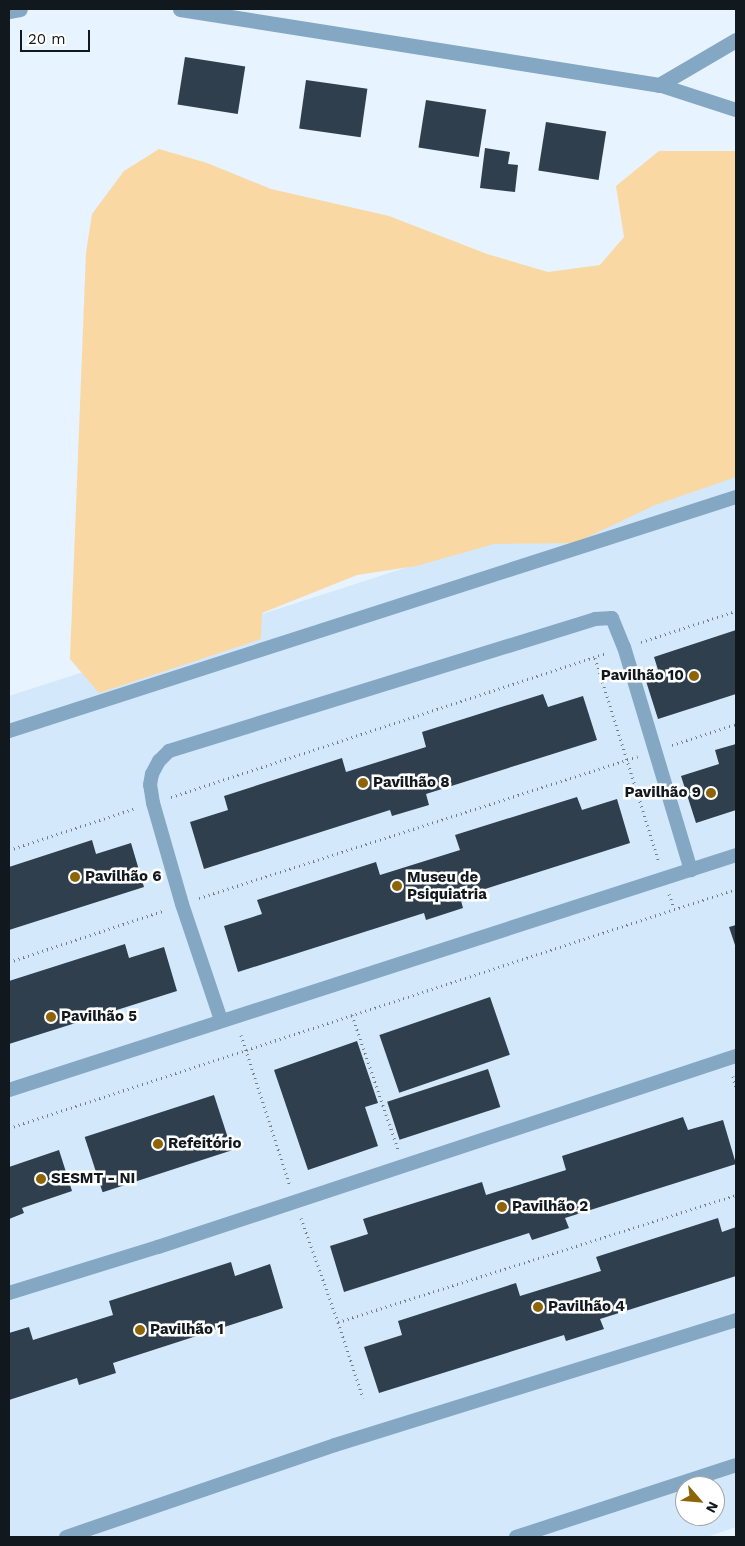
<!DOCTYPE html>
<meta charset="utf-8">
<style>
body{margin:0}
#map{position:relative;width:745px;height:1546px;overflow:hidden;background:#e7f3fe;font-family:"Work Sans",sans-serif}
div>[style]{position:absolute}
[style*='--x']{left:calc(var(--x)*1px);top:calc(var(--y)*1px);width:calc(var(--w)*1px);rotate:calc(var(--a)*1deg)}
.built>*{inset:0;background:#d3e8fa}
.green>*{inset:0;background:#f9d8a3}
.building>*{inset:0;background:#2f3f4d;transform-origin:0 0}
.path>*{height:3px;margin-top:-1.5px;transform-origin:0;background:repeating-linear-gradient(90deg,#737d85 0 1px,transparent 0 5px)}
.lane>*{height:14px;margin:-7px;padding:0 7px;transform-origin:7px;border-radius:7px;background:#84a7c4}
.street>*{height:15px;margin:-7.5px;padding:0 7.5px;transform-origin:7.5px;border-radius:7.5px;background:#84a7c4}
.dots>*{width:14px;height:14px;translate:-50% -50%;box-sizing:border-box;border:2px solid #fff;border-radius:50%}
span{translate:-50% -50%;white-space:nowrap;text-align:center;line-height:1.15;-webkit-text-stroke:5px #fff;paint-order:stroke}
.poi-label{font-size:15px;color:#11181e;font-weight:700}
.right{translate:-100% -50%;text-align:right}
.left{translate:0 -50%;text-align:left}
.frame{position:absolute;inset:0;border:10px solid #11181e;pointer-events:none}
.north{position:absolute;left:675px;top:1476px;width:50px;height:50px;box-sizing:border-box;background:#fff;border:1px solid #a0a3a5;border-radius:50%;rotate:117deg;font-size:14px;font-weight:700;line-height:20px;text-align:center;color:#11181e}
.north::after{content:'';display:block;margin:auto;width:18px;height:22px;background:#8d6407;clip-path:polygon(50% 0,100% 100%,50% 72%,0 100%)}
.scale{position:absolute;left:20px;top:30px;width:70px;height:22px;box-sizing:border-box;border:2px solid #11181e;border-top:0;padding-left:6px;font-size:15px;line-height:18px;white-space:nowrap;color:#11181e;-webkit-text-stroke:4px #fff;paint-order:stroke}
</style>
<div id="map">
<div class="built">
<i style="clip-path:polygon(evenodd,736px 461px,736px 1527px,707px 1537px,9px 1537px,9px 696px,736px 461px,685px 1486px,715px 1486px,715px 1516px,685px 1516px,685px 1486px)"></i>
</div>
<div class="green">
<i style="clip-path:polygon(159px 149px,207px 163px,271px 189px,389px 216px,487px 254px,548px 272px,600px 265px,624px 237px,616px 186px,659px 151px,736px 151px,736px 477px,655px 505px,575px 543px,494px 544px,416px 566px,357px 575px,262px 613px,261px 639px,99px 693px,70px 659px,86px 253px,92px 214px,124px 171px)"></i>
</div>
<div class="building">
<i style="left:185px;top:57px;width:61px;height:48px;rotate:9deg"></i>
<i style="left:306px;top:80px;width:62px;height:49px;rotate:8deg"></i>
<i style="left:426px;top:100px;width:61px;height:48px;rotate:9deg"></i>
<i style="left:546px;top:122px;width:61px;height:49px;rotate:9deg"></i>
<i style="clip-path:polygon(485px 148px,510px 152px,508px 164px,518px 165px,515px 192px,480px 188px)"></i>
<i style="clip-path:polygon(736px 630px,736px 694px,658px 719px,645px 678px,659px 673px,654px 657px)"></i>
<i style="clip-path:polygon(543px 694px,548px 707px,583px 696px,597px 740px,426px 794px,429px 805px,392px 816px,390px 810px,204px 869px,190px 822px,228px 810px,224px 796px,342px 758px,346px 772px,426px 747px,422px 732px)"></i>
<i style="clip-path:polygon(736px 744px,736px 810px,696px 823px,681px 776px,719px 764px,715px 750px)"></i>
<i style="clip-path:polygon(577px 797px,582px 810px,617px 799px,630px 843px,460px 897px,463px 908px,426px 920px,424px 913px,238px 972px,224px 926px,262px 914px,257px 900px,376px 862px,380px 875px,460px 850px,455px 835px)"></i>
<i style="clip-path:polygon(92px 840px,96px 854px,131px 843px,144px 887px,9px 930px,9px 867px)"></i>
<i style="clip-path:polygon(736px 925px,736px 948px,729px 927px)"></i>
<i style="clip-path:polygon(125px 944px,129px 958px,164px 947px,177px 991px,9px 1044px,9px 981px)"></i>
<i style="left:490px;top:997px;width:61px;height:117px;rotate:71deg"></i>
<i style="clip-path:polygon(357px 1041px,378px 1103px,365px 1107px,378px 1146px,308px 1170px,274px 1070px)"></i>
<i style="left:488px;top:1069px;width:40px;height:106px;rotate:72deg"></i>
<i style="left:214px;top:1095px;width:58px;height:136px;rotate:72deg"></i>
<i style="clip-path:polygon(683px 1117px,688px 1130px,723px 1120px,736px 1164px,565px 1218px,569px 1228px,532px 1240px,529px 1233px,344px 1292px,330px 1246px,368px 1234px,363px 1219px,482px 1182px,486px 1195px,566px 1170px,562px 1156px)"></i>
<i style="clip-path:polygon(59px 1150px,72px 1191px,22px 1208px,24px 1213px,9px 1219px,9px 1167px)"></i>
<i style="clip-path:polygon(718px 1218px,722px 1232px,736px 1227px,736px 1276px,600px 1319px,604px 1329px,566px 1341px,564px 1335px,379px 1393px,364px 1347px,402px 1335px,398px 1321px,516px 1283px,520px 1296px,601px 1271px,596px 1257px)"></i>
<i style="clip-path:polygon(231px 1262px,235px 1276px,270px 1264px,283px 1308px,113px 1363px,116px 1373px,79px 1385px,77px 1378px,9px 1400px,9px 1333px,29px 1327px,33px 1340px,113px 1315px,109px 1301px)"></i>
</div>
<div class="path">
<i style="--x:641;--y:642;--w:100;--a:-18.1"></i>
<i style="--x:595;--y:658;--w:214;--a:72.6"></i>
<i style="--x:672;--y:745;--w:67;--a:-18.2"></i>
<i style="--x:171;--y:797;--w:459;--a:-18.3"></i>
<i style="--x:9;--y:850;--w:134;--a:-18.3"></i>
<i style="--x:669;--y:894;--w:15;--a:70"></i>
<i style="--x:199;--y:898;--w:461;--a:-17.9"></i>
<i style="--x:9;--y:962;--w:164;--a:-18.4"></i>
<i style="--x:352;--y:1015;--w:142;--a:71.1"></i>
<i style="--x:241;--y:1035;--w:159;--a:72"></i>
<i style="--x:733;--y:1076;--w:13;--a:77"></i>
<i style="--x:9;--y:1128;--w:765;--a:-18.2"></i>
<i style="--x:301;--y:1218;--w:110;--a:70.4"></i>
<i style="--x:338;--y:1322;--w:418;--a:-17.7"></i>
<i style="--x:338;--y:1322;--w:80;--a:71.8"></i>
</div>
<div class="lane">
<i style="--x:659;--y:85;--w:81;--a:18"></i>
<i style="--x:9;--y:731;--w:764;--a:-17.84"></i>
<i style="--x:221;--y:1020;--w:122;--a:-108.6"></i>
<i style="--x:182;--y:904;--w:105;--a:-106"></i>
<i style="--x:153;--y:803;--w:18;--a:-99"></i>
<i style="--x:150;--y:785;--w:11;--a:-80"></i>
<i style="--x:152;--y:774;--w:15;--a:-62"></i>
<i style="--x:159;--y:761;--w:14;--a:-45"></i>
<i style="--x:169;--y:751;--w:446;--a:-17.2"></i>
<i style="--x:595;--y:619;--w:17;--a:-3"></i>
<i style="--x:612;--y:618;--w:31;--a:68"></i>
<i style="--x:624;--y:647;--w:233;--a:73.3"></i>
<i style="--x:9;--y:1090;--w:764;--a:-17.91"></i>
<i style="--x:9;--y:1293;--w:156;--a:-17.2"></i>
<i style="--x:158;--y:1247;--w:609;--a:-18.29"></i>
<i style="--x:66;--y:1537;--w:284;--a:-18.9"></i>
<i style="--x:335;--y:1445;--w:420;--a:-17.3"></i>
<i style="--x:516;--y:1537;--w:231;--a:-18.1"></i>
</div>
<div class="street">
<i style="--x:180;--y:9;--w:485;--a:9"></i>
<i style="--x:659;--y:85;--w:89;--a:-30.3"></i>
<i style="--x:9;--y:11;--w:11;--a:-10"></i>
</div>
<div class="dots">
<i style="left:694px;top:676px;background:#8d6407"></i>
<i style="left:363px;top:783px;background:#8d6407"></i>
<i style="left:711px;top:793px;background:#8d6407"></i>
<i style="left:75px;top:877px;background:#8d6407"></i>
<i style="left:397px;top:886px;background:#8d6407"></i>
<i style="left:51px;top:1017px;background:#8d6407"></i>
<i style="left:158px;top:1144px;background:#8d6407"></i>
<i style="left:41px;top:1179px;background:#8d6407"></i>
<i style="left:502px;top:1207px;background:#8d6407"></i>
<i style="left:538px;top:1307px;background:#8d6407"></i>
<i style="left:140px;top:1330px;background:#8d6407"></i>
</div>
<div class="poi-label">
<span class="right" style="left:684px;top:676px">Pavilhão 10</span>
<span class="left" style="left:373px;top:783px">Pavilhão 8</span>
<span class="right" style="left:701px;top:793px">Pavilhão 9</span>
<span class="left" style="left:85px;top:877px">Pavilhão 6</span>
<span class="left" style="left:407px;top:886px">Museu de<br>Psiquiatria</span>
<span class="left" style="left:61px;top:1017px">Pavilhão 5</span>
<span class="left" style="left:168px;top:1144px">Refeitório</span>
<span class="left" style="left:51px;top:1179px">SESMT - NI</span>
<span class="left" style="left:512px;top:1207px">Pavilhão 2</span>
<span class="left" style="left:548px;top:1307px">Pavilhão 4</span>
<span class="left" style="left:150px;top:1330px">Pavilhão 1</span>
</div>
<div class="frame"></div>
<div class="north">N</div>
<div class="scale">20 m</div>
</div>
